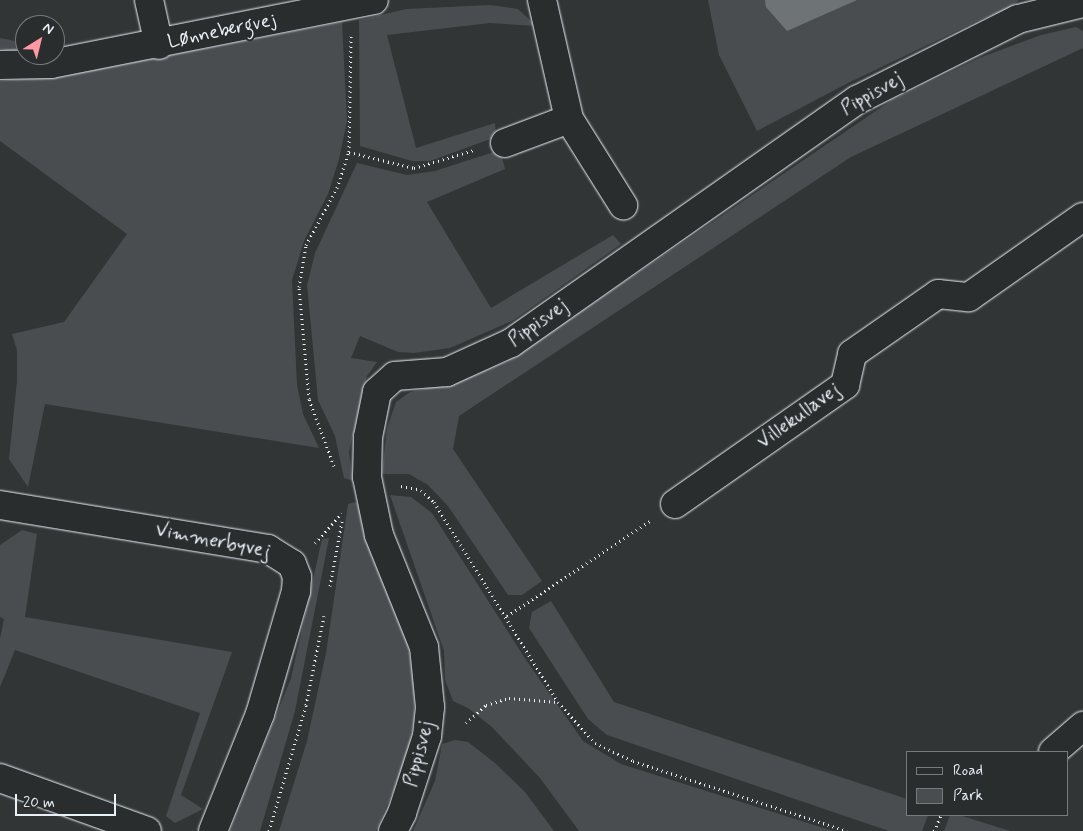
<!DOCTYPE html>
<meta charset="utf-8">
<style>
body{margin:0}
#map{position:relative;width:1083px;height:831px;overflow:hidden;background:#323536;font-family:Mynerve,sans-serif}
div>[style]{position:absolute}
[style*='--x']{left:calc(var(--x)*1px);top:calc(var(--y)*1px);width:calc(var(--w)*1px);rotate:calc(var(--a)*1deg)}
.green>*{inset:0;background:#494d4f}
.water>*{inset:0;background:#6e7376}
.path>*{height:3px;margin-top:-1.5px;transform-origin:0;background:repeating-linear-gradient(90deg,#e8f1f8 0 1px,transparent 0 5px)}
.roads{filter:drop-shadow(0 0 1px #e8f1f8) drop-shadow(0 0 1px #e8f1f8)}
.minor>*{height:28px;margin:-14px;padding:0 14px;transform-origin:14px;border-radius:14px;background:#2a2d2e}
span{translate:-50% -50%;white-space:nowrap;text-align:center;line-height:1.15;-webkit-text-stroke:4px #2a2d2e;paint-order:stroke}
.street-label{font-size:19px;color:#e8f1f8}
.legend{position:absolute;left:906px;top:751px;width:162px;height:65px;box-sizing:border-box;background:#2a2d2e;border:1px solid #767b7f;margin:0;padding:6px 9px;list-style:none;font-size:15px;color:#e8f1f8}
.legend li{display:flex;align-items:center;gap:10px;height:25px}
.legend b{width:25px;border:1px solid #767b7f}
.north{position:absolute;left:15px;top:15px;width:50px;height:50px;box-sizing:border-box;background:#2a2d2e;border:1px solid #767b7f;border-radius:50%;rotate:36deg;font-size:14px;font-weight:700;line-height:20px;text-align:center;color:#e8f1f8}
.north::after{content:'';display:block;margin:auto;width:18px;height:22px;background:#ff9aa2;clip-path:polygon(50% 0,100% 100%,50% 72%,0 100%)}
.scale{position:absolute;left:15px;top:794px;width:101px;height:22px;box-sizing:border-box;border:2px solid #e8f1f8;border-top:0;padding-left:6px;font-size:15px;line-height:18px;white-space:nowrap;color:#e8f1f8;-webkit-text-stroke:4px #2a2d2e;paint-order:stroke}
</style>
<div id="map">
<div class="green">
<i style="clip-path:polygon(708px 0,1019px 0,1007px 10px,984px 18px,848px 83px,757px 131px,719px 55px)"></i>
<i style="clip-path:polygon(490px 5px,518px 9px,536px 26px,490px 23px,387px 35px,416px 148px,495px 123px,496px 137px,430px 161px,412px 161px,360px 146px,359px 20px,406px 9px)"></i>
<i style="clip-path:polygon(342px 22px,347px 121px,339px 159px,328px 194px,304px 241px,292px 280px,297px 385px,303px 414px,319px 448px,45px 404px,28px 487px,9px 459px,17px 381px,17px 350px,12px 334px,64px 322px,127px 234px,0 141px,0 81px,63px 76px)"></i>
<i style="clip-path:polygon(1076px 27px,1083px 31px,1083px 48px,851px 157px,459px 416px,453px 449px,542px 581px,522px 595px,508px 595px,448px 506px,428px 485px,409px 474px,382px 474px,387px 428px,396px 402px,410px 392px,461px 381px,508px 361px,892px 100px,979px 58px,1041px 35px)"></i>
<i style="clip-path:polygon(0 38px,25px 43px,25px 52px,0 49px)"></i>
<i style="clip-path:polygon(500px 150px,505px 169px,427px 202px,491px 308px,613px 235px,621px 244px,514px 320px,450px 348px,414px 353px,398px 352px,360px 336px,351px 358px,377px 362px,367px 376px,349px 452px,353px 481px,344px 478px,335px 436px,318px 400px,307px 285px,315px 253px,357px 163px,407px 175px,435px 171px)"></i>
<i style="clip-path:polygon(390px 495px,411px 497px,432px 513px,526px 660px,583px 741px,621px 764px,833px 831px,579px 831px,540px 778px,492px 727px,468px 708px,453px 701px,445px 680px,444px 651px)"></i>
<i style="clip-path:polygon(355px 502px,359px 504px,408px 645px,414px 682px,414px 718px,408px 757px,376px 831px,279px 831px,307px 741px,326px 653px,348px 504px)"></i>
<i style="clip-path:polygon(22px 530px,37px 534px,25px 617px,232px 652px,181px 795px,203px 809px,175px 823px,166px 816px,200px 713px,15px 650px,0 687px,0 639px,4px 619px,0 617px,0 545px)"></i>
<i style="clip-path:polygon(329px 538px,295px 711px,260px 831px,230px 831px,291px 678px,322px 539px)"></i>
<i style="clip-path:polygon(551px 601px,614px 702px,907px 799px,907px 815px,928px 815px,922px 831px,889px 831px,607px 735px,588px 719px,529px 628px,532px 612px)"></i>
<i style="clip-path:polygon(455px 740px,468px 742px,495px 763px,525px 792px,554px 831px,413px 831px,435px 781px,442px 744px)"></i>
<i style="clip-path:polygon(950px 815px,959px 815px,1010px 831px,944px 831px)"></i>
</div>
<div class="water">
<i style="clip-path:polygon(765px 0,857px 0,787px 31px,766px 7px)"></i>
</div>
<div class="path">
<i style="--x:349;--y:152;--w:67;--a:13.8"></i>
<i style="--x:414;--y:168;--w:63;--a:-16.7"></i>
<i style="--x:334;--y:466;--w:72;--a:-110.5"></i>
<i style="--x:309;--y:399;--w:112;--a:-95.1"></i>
<i style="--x:299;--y:287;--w:43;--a:-80.5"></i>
<i style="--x:306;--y:245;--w:65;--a:-61.5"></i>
<i style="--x:337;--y:188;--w:38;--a:-72"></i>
<i style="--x:349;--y:152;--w:116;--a:-89"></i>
<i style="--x:401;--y:486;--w:20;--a:11"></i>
<i style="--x:421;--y:490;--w:18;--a:43"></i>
<i style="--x:434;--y:502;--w:235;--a:58.2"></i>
<i style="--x:558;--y:702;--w:55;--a:47.9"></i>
<i style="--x:595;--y:743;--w:42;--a:25.3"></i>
<i style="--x:633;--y:761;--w:225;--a:18.1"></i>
<i style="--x:315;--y:543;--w:40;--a:-48"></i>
<i style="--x:330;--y:586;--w:66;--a:-79.5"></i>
<i style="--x:507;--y:616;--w:172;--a:-33.6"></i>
<i style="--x:466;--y:723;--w:27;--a:-42"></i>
<i style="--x:486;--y:705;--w:24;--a:-17"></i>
<i style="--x:509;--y:698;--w:49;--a:4.7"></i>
<i style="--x:269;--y:831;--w:131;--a:-73.6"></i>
<i style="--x:306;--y:705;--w:91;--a:-78.6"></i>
<i style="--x:934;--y:831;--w:17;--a:-66"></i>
</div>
<div class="roads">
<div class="minor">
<i style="--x:149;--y:0;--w:46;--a:77.5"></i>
<i style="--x:542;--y:0;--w:122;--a:77.2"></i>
<i style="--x:569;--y:119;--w:102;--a:57.9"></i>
<i style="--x:0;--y:65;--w:51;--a:-1.1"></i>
<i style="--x:51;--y:64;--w:329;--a:-11.2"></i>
<i style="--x:505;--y:143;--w:68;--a:-20.6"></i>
<i style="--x:675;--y:504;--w:208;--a:-35"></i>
<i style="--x:845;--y:385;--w:32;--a:-77"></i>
<i style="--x:852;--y:354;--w:105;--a:-34.9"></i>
<i style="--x:938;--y:294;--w:31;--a:6"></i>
<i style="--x:969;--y:297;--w:139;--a:-35.1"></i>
<i style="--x:0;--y:505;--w:272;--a:9.3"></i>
<i style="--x:268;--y:549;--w:28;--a:32"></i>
<i style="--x:292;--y:564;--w:14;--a:69"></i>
<i style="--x:297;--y:577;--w:14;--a:94"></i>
<i style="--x:296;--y:591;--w:128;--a:106.3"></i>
<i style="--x:260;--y:714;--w:126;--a:111.9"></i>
<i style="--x:1053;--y:752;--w:40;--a:-41"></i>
<i style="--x:0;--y:778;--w:156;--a:19.8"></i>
<i style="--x:393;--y:831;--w:20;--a:-63"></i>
<i style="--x:402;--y:813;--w:81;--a:-72"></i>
<i style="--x:427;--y:736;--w:29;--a:-84"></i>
<i style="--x:430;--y:707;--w:60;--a:-95.7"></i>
<i style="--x:424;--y:647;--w:121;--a:-111.9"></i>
<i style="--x:379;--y:535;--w:59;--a:-101.7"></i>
<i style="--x:367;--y:477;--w:40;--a:-88.6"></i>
<i style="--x:368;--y:437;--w:46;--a:-78.7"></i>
<i style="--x:377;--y:392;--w:24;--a:-42"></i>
<i style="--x:395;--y:376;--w:52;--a:-4.4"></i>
<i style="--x:447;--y:372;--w:70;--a:-24.4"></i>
<i style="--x:511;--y:343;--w:423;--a:-35.1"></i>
<i style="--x:857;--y:100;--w:180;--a:-26.7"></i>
<i style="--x:1018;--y:19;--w:67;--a:-13.8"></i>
</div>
</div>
<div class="street-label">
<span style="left:222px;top:31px;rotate:-12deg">Lønnebergvej</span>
<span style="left:872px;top:94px;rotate:-29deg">Pippisvej</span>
<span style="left:538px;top:323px;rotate:-35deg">Pippisvej</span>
<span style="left:799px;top:416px;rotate:-36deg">Villekullavej</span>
<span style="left:213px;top:541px;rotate:11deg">Vimmerbyvej</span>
<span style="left:419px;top:754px;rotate:-75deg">Pippisvej</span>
</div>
<ul class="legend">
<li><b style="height:6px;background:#2a2d2e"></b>Road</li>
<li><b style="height:14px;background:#494d4f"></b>Park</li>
</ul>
<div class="north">N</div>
<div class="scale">20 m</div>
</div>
